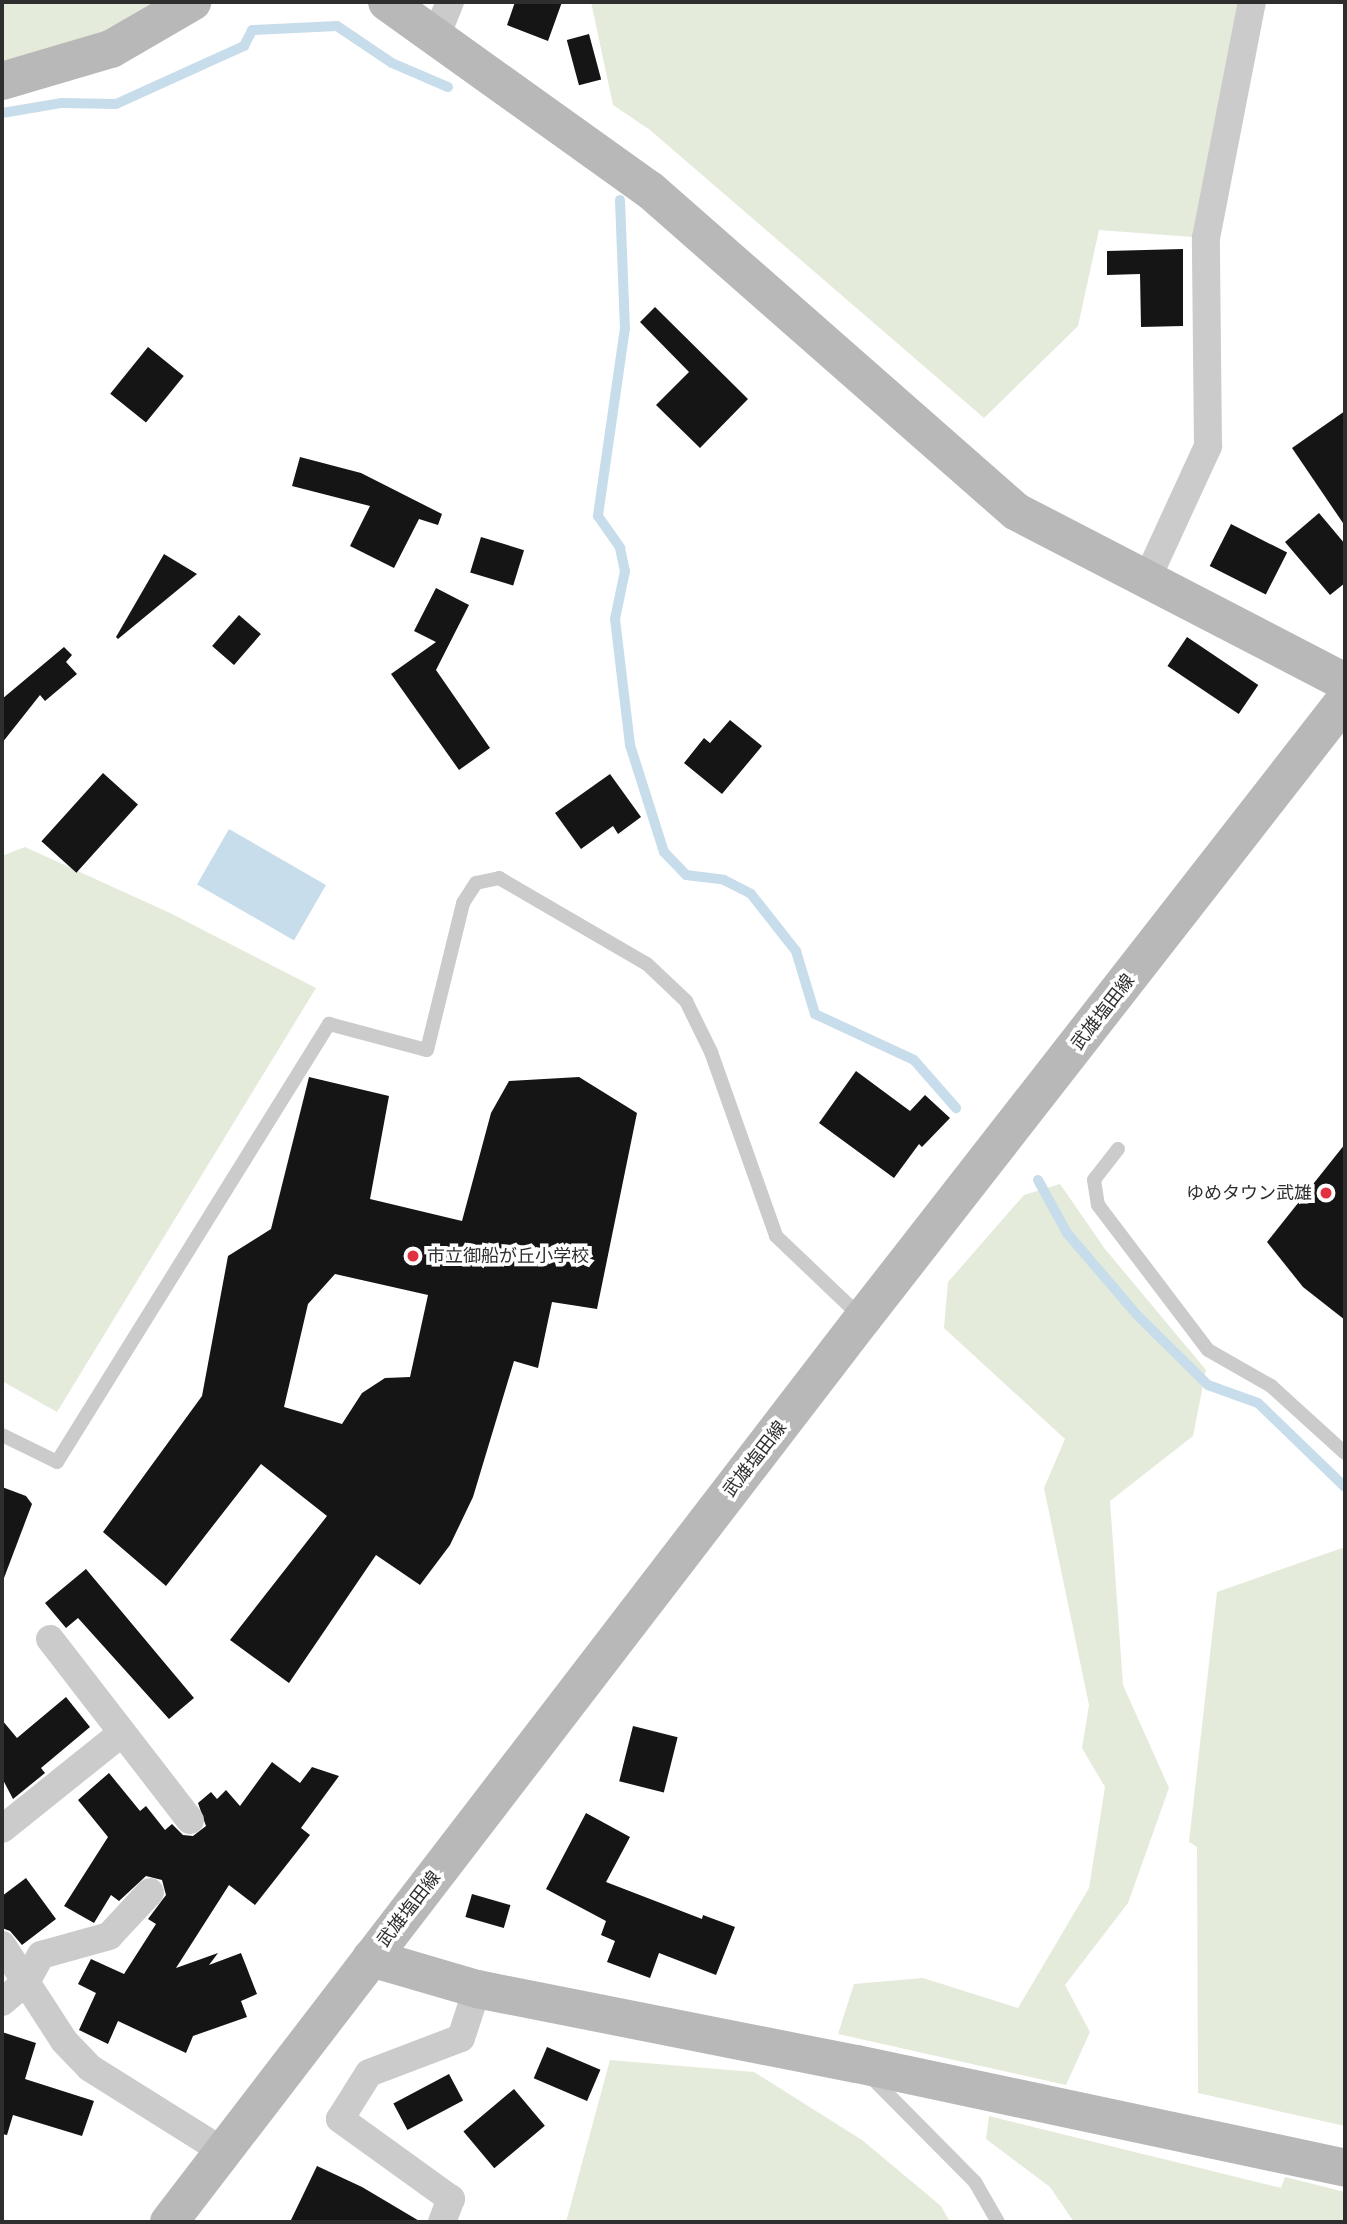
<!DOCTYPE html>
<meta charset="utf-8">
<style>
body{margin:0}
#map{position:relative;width:1347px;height:2224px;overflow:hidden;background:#fff;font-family:"PT Sans Narrow","Noto Sans JP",sans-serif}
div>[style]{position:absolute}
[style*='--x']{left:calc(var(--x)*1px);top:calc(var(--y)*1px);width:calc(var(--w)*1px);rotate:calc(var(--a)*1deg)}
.green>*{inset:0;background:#e4ebdb}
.water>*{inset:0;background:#c8ddeb;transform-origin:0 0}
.stream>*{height:10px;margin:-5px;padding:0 5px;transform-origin:5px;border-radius:5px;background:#c8ddeb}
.building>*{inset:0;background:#151515;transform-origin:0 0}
.lane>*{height:14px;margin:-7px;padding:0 7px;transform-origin:7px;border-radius:7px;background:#cbcbcb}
.street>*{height:28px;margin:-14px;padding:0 14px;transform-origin:14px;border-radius:14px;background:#cbcbcb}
.secondary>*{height:38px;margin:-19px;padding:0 19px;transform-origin:19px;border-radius:19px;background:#b8b8b8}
.dots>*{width:19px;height:19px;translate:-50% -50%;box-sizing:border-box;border:4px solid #fff;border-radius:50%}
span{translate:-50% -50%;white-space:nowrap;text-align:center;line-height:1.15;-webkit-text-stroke:7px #fff;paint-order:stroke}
.street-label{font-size:18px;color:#2e2e2e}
.poi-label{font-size:18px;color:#2e2e2e}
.right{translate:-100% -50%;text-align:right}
.left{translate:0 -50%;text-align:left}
.frame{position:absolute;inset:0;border:4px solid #2e2e2e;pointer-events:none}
</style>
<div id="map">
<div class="green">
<i style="clip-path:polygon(2px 2px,160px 2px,101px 37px,2px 61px)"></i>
<i style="clip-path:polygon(591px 2px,1252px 2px,1206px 238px,1099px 230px,1078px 326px,984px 418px,650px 130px,613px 105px)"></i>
<i style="clip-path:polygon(25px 847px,170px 913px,316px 988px,57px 1412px,2px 1381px,2px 856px)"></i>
<i style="clip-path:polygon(1060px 1184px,1105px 1249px,1206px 1370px,1193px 1436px,1110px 1501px,1123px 1685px,1169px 1788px,1128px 1903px,1065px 1985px,1090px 2032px,1066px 2085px,838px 2034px,854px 1984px,923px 1978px,1018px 2008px,1089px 1888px,1105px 1787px,1082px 1748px,1089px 1705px,1044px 1488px,1065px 1439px,944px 1328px,948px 1282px,1024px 1195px)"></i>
<i style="clip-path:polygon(1345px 1547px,1345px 2126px,1198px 2093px,1197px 1847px,1189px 1842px,1217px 1592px)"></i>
<i style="clip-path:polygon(610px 2060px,754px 2072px,862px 2140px,941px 2206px,950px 2222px,566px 2222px)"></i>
<i style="clip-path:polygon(989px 2116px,1281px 2188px,1285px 2177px,1345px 2192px,1345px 2222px,1074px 2222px,1050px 2187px,986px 2139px)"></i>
</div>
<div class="water">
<i style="left:229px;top:829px;width:112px;height:64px;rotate:30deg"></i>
</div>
<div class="stream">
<i style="--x:2;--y:113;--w:61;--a:-9.5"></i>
<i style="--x:62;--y:103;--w:54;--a:1.1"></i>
<i style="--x:116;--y:104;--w:141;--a:-24.4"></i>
<i style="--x:244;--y:46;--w:18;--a:-63"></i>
<i style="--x:252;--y:30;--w:85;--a:-2.7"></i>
<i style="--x:337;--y:26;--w:66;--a:33.9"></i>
<i style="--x:392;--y:63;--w:61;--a:23.2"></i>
<i style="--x:620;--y:200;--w:128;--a:87.8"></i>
<i style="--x:625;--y:328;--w:190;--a:98.2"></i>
<i style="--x:598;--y:516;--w:39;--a:55"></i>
<i style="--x:620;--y:548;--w:24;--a:78"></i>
<i style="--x:625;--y:571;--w:49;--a:101.8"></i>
<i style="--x:615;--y:619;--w:127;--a:83.2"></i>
<i style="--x:630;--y:745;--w:112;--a:72.4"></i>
<i style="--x:664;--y:852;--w:32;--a:46"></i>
<i style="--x:686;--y:875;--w:38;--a:7"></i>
<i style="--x:724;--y:880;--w:30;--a:27"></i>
<i style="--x:751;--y:894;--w:73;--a:51.7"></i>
<i style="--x:796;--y:951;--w:66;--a:73.2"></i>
<i style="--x:815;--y:1014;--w:109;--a:24.9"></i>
<i style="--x:914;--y:1060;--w:64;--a:48.8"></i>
<i style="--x:1038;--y:1180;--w:60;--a:61.3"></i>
<i style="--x:1067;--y:1233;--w:108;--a:49.5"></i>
<i style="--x:1137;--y:1315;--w:100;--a:44.6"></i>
<i style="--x:1208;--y:1385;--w:53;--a:19.8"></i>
<i style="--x:1258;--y:1403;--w:121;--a:44"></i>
</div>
<div class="building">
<i style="clip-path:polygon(515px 2px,562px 2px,548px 41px,507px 25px)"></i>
<i style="left:589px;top:34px;width:47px;height:23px;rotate:75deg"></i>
<i style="clip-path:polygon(1183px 249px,1183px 326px,1141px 327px,1140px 274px,1107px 275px,1107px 251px)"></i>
<i style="clip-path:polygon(655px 307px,748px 399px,700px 448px,656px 405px,689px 372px,640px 322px)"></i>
<i style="left:148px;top:347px;width:46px;height:60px;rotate:39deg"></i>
<i style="clip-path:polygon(1345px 411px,1345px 526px,1292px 448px)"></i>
<i style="clip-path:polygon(300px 457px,361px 473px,442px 514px,438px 525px,419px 519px,394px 568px,350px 546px,370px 506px,292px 486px)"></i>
<i style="clip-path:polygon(1319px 513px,1345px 544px,1345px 583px,1330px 595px,1285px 542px)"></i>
<i style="left:1231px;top:524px;width:63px;height:47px;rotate:27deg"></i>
<i style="left:481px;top:537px;width:45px;height:37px;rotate:17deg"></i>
<i style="clip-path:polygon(164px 554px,197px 574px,118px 639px,116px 637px)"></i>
<i style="clip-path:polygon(436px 588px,469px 605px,436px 670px,490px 748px,459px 770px,391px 674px,436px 642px,414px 631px)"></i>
<i style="left:239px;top:615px;width:29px;height:41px;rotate:41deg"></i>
<i style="left:1187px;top:637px;width:86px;height:35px;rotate:34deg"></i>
<i style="clip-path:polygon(64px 647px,72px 655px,66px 662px,77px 674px,45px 701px,40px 695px,2px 743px,2px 699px)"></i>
<i style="clip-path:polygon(730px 720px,762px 746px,722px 794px,684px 763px,704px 738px,710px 743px)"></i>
<i style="left:103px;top:773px;width:47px;height:92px;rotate:42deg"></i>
<i style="clip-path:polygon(610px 774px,641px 817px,618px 834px,613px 826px,581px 849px,555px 813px)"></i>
<i style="clip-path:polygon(856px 1071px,910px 1111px,925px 1095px,950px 1118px,922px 1147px,919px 1144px,894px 1178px,819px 1123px)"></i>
<i style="clip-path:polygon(evenodd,309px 1077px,389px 1096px,370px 1199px,462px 1221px,491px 1113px,509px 1081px,579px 1077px,637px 1113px,597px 1309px,552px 1302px,538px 1368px,514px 1361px,473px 1497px,450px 1545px,420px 1585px,376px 1555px,289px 1683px,230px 1640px,327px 1516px,261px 1464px,166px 1586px,103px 1532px,202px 1396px,228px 1256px,271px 1229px,309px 1077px,335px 1274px,428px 1295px,410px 1377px,385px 1378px,362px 1393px,342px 1424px,284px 1407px,308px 1304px,335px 1274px)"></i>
<i style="clip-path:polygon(1345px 1144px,1345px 1320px,1303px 1287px,1267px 1242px)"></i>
<i style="clip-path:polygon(2px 1487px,26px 1496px,32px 1504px,4px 1578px)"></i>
<i style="clip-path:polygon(86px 1569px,194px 1698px,169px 1719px,78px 1618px,66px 1628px,45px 1603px)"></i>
<i style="clip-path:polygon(66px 1697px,90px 1727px,41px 1768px,45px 1773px,13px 1799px,2px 1778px,2px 1720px,17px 1738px)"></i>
<i style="left:633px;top:1726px;width:46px;height:57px;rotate:14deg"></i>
<i style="clip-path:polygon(272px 1762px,300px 1783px,312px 1767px,339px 1776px,301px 1828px,310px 1835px,255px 1905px,229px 1885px,176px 1968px,218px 1953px,209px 1965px,241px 1953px,257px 1994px,241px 2001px,247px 2017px,193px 2036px,186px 2053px,118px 2021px,108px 2044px,79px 2030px,96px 1993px,78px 1984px,91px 1959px,124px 1974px,156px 1924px,148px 1919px,166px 1895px,162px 1880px,146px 1876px,119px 1901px,111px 1895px,94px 1923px,64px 1906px,108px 1837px,78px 1800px,109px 1773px,140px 1811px,146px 1806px,165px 1830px,172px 1824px,183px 1835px,193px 1836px,206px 1826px,198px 1803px,211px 1792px,217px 1799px,226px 1790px,240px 1806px)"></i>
<i style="clip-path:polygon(586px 1813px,630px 1837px,606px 1882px,702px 1919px,703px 1915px,735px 1927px,716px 1975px,659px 1953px,650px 1978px,607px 1962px,615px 1941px,601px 1935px,606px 1921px,546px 1889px)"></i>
<i style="clip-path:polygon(26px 1878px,56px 1919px,22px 1945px,10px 1931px,2px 1928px,2px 1896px)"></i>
<i style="left:472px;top:1894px;width:40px;height:24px;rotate:16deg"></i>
<i style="clip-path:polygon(2px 2032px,36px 2043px,25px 2079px,94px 2101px,82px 2136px,13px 2115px,7px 2135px,2px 2134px)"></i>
<i style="left:547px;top:2047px;width:58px;height:34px;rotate:23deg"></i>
<i style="left:449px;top:2074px;width:30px;height:63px;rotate:62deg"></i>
<i style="left:514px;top:2089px;width:48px;height:66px;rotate:50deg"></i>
<i style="clip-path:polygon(317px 2166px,362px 2187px,421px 2222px,290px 2222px)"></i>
</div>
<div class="lane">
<i style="--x:1118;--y:1149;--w:39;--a:128"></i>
<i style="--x:1094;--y:1180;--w:25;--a:81"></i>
<i style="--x:1098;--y:1205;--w:182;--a:52.8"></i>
<i style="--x:1208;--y:1350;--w:73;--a:29.7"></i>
<i style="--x:1271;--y:1386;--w:100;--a:42.2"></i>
<i style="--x:2;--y:1435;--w:61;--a:26.1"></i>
<i style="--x:57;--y:1462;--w:516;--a:-58.16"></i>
<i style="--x:329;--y:1024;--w:101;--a:14.9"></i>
<i style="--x:427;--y:1050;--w:151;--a:-76.2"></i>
<i style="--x:463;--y:903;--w:24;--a:-57"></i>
<i style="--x:476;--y:883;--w:24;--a:-12"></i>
<i style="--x:499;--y:878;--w:171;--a:30.2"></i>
<i style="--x:647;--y:964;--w:54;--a:43.5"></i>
<i style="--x:686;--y:1001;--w:57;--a:63.9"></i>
<i style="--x:711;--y:1052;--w:195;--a:70.5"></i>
<i style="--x:776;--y:1236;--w:119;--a:43.6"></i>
<i style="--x:871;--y:2077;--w:148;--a:45.3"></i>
<i style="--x:975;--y:2182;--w:46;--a:60.1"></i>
</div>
<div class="street">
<i style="--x:437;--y:34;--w:35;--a:-68"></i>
<i style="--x:1146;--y:581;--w:149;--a:-65.3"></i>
<i style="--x:1208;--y:446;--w:208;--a:-90.6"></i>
<i style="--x:1206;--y:238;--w:240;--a:-79"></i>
<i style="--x:50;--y:1639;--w:229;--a:52.3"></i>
<i style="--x:2;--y:1829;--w:154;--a:-38.7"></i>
<i style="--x:2;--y:1945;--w:114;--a:57.1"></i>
<i style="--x:64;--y:2041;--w:37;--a:46"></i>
<i style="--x:90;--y:2068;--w:158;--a:32.1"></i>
<i style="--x:2;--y:2002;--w:31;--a:-40"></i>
<i style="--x:26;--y:1982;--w:31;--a:-61"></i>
<i style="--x:41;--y:1955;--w:71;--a:-15.6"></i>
<i style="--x:109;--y:1936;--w:60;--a:-47"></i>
<i style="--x:442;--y:2222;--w:25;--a:-69"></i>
<i style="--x:451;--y:2199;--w:137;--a:-144.2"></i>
<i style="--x:340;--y:2119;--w:54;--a:-57.8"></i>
<i style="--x:369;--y:2073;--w:98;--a:-20.8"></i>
<i style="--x:461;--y:2038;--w:52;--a:-71.9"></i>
</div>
<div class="secondary">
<i style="--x:387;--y:2;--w:323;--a:35.6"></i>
<i style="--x:650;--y:190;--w:488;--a:41.3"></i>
<i style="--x:1017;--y:512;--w:369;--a:27.4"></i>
<i style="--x:2;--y:81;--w:114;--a:-16.4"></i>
<i style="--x:111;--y:49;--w:94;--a:-30.1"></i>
<i style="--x:371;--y:1958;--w:110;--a:16.3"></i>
<i style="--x:477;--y:1989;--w:387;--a:11.2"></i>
<i style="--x:857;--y:2064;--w:499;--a:12"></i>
<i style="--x:169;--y:2222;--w:1140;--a:-52.49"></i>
<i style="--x:863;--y:1318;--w:784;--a:-52.05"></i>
</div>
<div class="dots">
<i style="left:1326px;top:1193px;background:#e2323f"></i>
<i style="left:413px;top:1256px;background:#e2323f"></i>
</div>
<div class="street-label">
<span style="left:1103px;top:1012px;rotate:-52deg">武雄塩田線</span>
<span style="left:755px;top:1459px;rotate:-52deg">武雄塩田線</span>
<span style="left:409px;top:1909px;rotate:-52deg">武雄塩田線</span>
</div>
<div class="poi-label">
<span class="right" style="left:1312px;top:1193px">ゆめタウン武雄</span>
<span class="left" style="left:427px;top:1256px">市立御船が丘小学校</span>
</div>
<div class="frame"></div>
</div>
